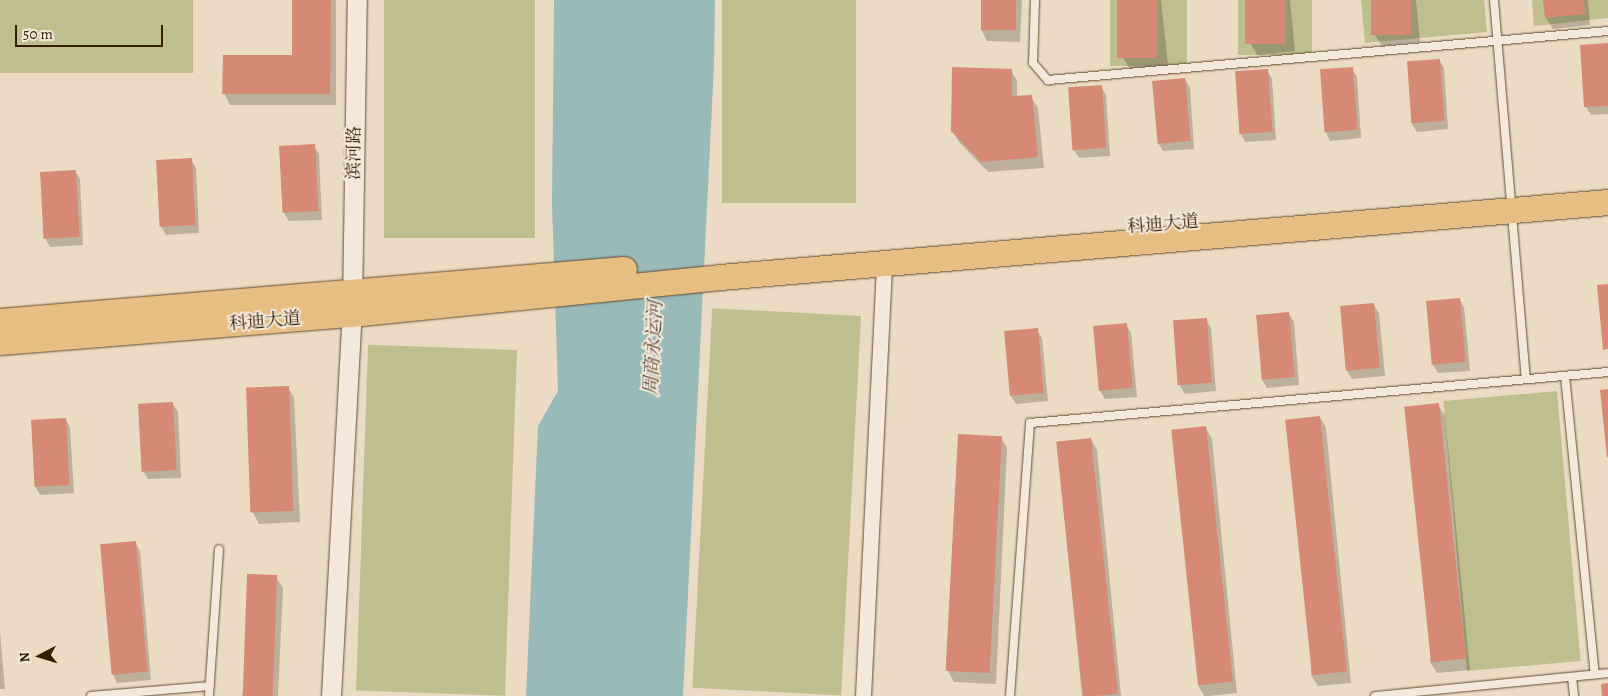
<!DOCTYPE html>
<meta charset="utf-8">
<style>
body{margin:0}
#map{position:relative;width:1608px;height:696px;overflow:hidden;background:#ecdbc4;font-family:Alegreya,"Noto Serif SC",serif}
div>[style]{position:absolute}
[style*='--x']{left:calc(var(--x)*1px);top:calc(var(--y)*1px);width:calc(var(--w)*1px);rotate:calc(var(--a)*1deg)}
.green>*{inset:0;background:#bfbe8f;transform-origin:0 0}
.water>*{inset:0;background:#99bab8}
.shadow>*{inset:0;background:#0003}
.building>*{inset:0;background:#d68974;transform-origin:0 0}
.roads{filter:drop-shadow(0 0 1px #634c31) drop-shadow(0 0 1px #634c31)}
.service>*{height:8px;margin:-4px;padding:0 4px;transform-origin:4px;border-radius:4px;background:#f3e8d9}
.minor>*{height:15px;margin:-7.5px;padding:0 7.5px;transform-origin:7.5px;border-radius:7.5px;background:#f3e8d9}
.tertiary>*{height:19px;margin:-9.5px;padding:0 9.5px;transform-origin:9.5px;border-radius:9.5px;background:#f3e8d9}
.primary>*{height:25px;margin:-12.5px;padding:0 12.5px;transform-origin:12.5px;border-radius:12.5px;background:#e6be82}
span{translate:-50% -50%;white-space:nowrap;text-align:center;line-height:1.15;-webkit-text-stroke:4px #f3e8d9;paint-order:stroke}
.street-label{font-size:18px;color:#351d00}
.water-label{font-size:19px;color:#534c37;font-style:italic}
.north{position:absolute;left:15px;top:631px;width:50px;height:50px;-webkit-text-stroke:4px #f3e8d9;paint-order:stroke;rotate:265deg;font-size:14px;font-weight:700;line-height:20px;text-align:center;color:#351d00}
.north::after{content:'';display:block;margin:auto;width:18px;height:22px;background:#351d00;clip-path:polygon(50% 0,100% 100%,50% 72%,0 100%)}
.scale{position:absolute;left:15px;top:25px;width:148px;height:22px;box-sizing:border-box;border:2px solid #351d00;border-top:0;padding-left:6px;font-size:15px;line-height:18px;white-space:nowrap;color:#351d00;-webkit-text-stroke:4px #f3e8d9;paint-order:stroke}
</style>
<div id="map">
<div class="green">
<i style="left:0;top:0;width:193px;height:73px"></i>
<i style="left:384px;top:0;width:151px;height:238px"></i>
<i style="left:722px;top:0;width:134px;height:203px"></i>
<i style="left:1110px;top:0;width:77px;height:66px"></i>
<i style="left:1238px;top:0;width:74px;height:55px"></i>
<i style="clip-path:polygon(1361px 0,1484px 0,1487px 32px,1365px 43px)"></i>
<i style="clip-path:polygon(1532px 0,1608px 0,1608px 18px,1534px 26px)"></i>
<i style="left:861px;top:316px;width:380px;height:149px;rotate:93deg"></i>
<i style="left:517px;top:350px;width:346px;height:149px;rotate:92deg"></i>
<i style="left:1557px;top:391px;width:271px;height:114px;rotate:85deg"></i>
</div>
<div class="water">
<i style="clip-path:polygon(554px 0,715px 0,714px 65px,683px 696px,526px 696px,538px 426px,558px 391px,552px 203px)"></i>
</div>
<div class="shadow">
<i style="clip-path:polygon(293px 0,336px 0,336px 105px,230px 105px,224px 93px,293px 57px)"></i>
<i style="clip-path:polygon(982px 0,1022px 0,1020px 42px,987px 41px,981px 29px)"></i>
<i style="clip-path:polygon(1118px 0,1161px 0,1168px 65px,1130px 69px,1123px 58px)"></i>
<i style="clip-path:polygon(1247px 0,1290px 0,1295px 51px,1257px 55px,1251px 44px)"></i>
<i style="clip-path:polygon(1372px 0,1416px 0,1420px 42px,1382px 46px,1375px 35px)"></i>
<i style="clip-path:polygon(1545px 0,1588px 0,1590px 25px,1553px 29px,1546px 18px)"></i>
<i style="clip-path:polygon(1608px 44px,1608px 114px,1591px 115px,1586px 107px,1581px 46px)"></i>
<i style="clip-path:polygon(1439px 60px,1444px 68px,1448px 129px,1417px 132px,1412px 124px)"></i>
<i style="clip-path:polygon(1352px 69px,1357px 77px,1361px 138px,1330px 141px,1326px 132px)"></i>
<i style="clip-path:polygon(1011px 70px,1017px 81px,1017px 97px,1031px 97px,1038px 108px,1044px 168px,988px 172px,959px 142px,952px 130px)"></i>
<i style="clip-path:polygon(1267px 70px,1272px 79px,1276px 140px,1245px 142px,1241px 134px)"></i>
<i style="clip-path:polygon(1185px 79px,1190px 88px,1194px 149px,1163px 151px,1158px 143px)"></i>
<i style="clip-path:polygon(1101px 86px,1106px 95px,1110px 156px,1079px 158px,1074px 150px)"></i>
<i style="clip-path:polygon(314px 146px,319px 154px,322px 220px,289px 221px,284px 213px)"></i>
<i style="clip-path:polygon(191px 159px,196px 168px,199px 233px,166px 235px,161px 226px)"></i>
<i style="clip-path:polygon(75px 171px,80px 179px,83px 245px,50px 247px,45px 238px)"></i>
<i style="clip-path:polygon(1459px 299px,1464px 307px,1470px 371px,1438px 373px,1433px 365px,1427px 302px)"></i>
<i style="clip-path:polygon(1374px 305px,1379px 313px,1385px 376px,1352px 379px,1347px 371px,1342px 308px)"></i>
<i style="clip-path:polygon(1289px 314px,1294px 322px,1299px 385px,1267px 388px,1262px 380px)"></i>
<i style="clip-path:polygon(1206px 319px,1211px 328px,1216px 391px,1185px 394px,1180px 386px)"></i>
<i style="clip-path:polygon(1126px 325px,1131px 333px,1137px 397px,1105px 399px,1100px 391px)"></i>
<i style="clip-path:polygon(1037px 330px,1042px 338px,1048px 401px,1016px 404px,1011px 396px,1005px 333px)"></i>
<i style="clip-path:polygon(288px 387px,294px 398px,300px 522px,259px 524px,253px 513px)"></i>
<i style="clip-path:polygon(173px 404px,178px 412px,181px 478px,148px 479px,143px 471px)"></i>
<i style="clip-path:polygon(1438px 405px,1445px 416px,1470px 670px,1437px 673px,1430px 662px)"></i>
<i style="clip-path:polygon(1320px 417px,1326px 428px,1351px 683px,1318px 686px,1311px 675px)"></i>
<i style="clip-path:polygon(66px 419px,70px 428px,74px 493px,40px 495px,35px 486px)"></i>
<i style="clip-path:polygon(1206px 428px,1212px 439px,1237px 693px,1208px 696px,1204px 696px,1198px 685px)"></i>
<i style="clip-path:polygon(1001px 437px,1007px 448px,996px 684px,954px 682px,948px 671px)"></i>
<i style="clip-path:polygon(1091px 439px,1097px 450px,1121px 696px,1082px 696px,1057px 442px)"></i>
<i style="clip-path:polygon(135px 542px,140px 551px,151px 680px,117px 683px,113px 674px)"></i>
<i style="clip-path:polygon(276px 577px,283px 588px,278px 696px,242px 696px)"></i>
<i style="clip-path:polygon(0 632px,5px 689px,0 689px)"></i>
</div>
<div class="building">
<i style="clip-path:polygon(292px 0,331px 0,330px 94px,222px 94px,223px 55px,292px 55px)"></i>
<i style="left:981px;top:0;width:35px;height:30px"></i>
<i style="left:1117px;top:0;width:40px;height:58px"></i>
<i style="left:1245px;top:0;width:40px;height:44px"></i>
<i style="left:1371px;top:0;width:40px;height:35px"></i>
<i style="clip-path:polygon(1543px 0,1584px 0,1585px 14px,1545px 18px)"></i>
<i style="clip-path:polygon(1608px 43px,1608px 106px,1584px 107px,1580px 45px)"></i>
<i style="left:1440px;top:59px;width:62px;height:33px;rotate:86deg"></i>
<i style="clip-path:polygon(952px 67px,1012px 69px,1012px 96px,1032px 95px,1038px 157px,981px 162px,951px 131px)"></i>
<i style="left:1353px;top:67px;width:63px;height:33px;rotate:86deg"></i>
<i style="left:1268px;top:69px;width:63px;height:33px;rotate:86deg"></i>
<i style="left:1185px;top:78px;width:63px;height:33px;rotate:85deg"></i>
<i style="left:1102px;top:85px;width:63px;height:34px;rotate:86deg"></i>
<i style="left:315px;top:144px;width:67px;height:36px;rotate:87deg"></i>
<i style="left:192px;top:158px;width:67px;height:36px;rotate:87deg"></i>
<i style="left:76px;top:170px;width:67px;height:36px;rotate:87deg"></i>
<i style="clip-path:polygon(1608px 284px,1608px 349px,1603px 350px,1597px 285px)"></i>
<i style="left:1460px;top:298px;width:64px;height:34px;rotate:85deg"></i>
<i style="left:1374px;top:303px;width:65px;height:34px;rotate:85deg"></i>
<i style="left:1289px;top:312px;width:65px;height:33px;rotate:85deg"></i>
<i style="left:1207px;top:318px;width:65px;height:34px;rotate:86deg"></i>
<i style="left:1127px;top:323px;width:65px;height:34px;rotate:85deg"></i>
<i style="left:1038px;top:328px;width:65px;height:34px;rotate:85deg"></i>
<i style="left:289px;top:386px;width:125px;height:43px;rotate:88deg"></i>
<i style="clip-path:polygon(1608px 389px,1608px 457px,1607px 457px,1600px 390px)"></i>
<i style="left:173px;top:402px;width:68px;height:35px;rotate:87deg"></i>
<i style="left:1439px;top:403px;width:257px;height:35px;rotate:84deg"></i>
<i style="left:1320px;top:416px;width:257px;height:35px;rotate:84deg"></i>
<i style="left:66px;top:418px;width:67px;height:35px;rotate:87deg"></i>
<i style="left:1206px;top:426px;width:257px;height:35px;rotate:84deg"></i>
<i style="left:958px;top:434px;width:44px;height:237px;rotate:3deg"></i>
<i style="left:1091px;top:438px;width:257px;height:35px;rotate:84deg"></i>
<i style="left:136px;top:541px;width:131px;height:36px;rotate:85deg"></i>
<i style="left:247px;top:574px;width:30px;height:122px;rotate:2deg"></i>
<i style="clip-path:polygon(1608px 683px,1608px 696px,1602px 696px,1601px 684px)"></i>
</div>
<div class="roads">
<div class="service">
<i style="--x:1035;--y:0;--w:63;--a:91.8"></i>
<i style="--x:1033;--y:63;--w:23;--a:49"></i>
<i style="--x:1048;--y:80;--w:562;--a:-5"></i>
<i style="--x:1494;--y:0;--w:380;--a:85.2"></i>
<i style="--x:1565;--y:376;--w:300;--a:84.3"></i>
<i style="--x:1572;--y:677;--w:19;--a:84"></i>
<i style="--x:91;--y:696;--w:119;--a:-4.8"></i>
<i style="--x:209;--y:696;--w:147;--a:-86.1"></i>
<i style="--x:1010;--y:696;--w:274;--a:-85.8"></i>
<i style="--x:1030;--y:423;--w:580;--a:-5.04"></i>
<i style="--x:1375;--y:696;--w:234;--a:-5.6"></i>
</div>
<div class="minor">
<i style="--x:863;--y:696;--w:434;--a:-87.2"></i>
</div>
<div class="tertiary">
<i style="--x:331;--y:696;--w:392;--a:-86.9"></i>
<i style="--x:352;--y:305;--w:305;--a:-89.1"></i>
</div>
<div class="primary">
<i style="--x:0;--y:321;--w:626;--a:-4.76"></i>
<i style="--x:0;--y:342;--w:352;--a:-4.6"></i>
<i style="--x:351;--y:314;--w:371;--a:-5.7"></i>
<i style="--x:720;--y:277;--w:891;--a:-4.83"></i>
</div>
</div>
<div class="street-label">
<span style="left:354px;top:153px;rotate:-89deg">滨河路</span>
<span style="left:1163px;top:224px;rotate:-5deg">科迪大道</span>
<span style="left:265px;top:321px;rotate:-5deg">科迪大道</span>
</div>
<div class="water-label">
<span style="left:654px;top:348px;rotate:-87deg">周商永运河</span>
</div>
<div class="north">N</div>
<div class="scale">50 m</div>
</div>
